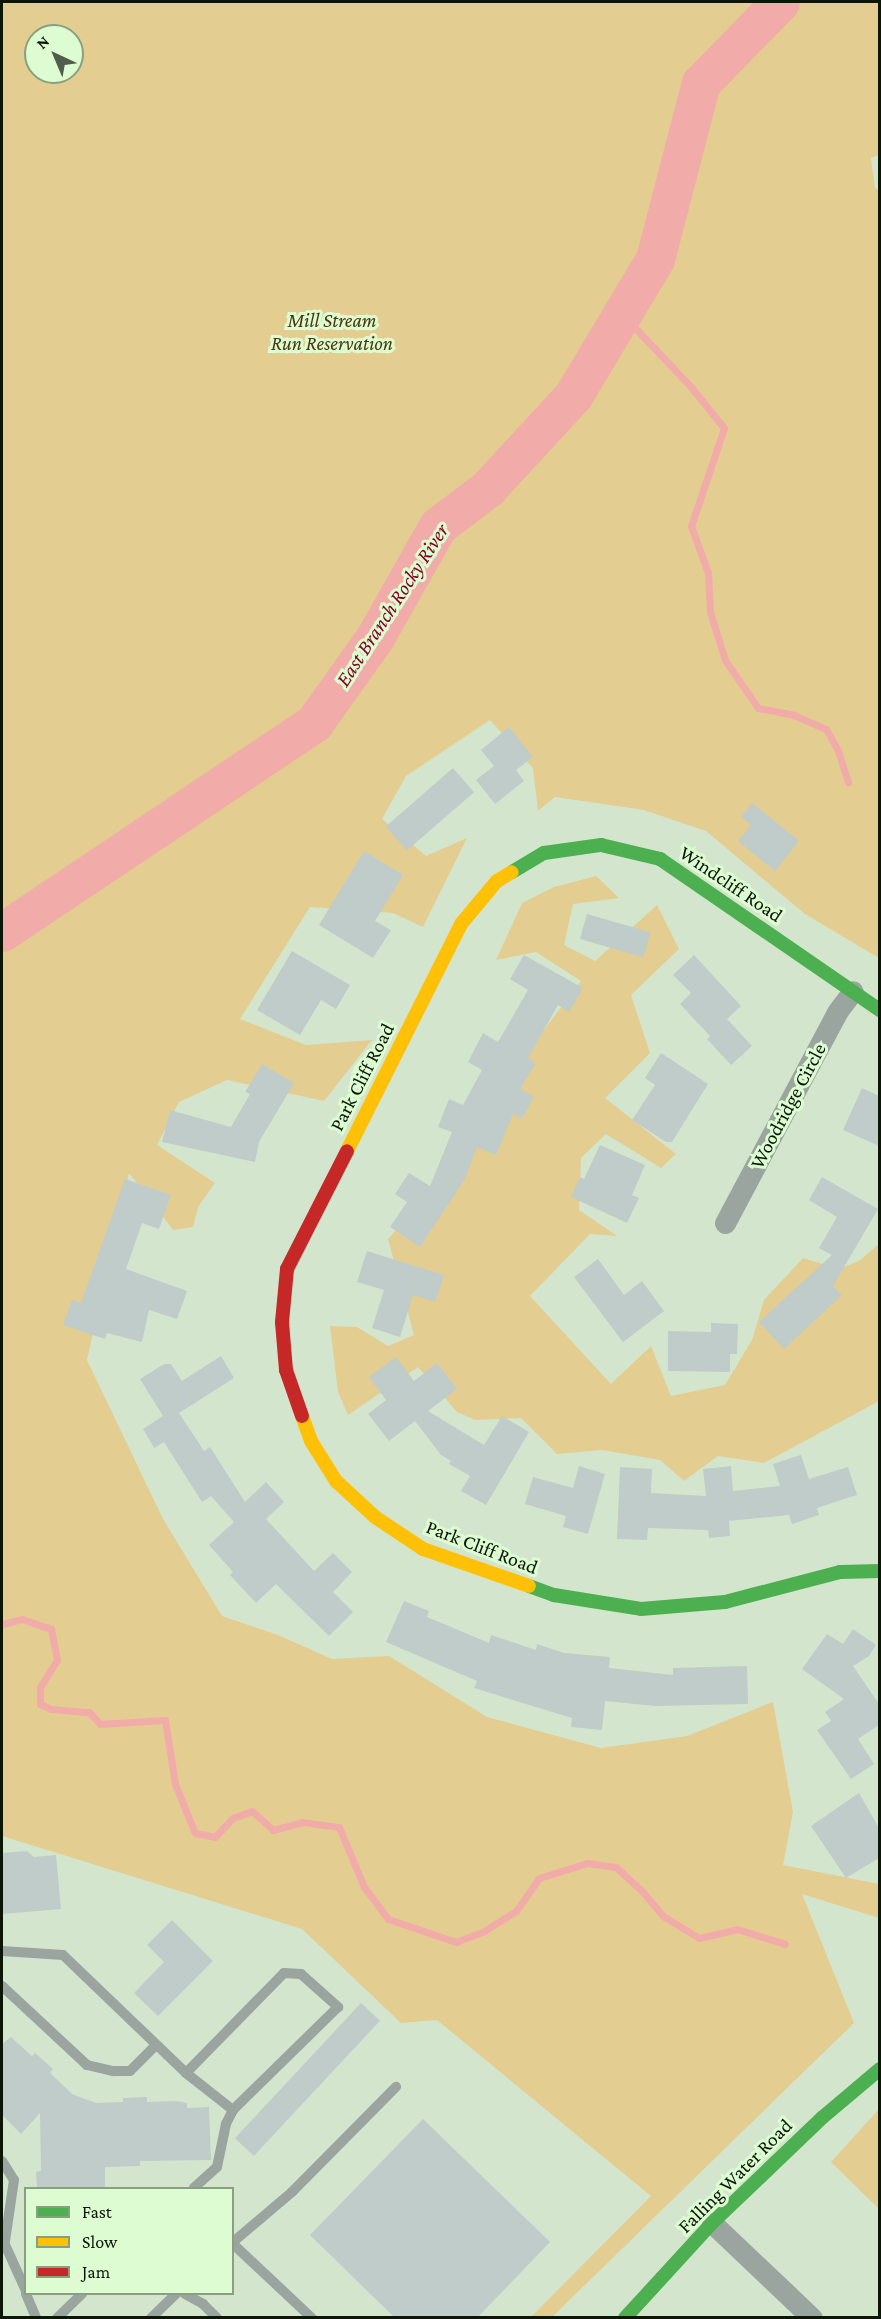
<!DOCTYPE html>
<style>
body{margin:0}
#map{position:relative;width:881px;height:2319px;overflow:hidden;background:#d4e5ce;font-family:"Crimson Pro",serif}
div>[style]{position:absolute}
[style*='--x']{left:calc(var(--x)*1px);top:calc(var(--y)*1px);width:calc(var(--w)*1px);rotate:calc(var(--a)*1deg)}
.green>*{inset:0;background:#e4cd91}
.stream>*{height:7px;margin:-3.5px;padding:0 3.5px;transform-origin:3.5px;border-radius:3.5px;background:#f1aca9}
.river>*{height:39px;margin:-19.5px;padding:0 19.5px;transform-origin:19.5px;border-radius:19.5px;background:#f1aca9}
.building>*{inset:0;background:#bfccc9;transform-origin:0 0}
.lane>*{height:10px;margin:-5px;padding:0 5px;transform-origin:5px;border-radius:5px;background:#9aa59f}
.street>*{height:21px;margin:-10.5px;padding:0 10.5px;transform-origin:10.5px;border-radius:10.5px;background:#9aa59f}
.fast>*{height:14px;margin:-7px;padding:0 7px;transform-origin:7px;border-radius:7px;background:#4caf50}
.slow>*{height:14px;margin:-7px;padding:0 7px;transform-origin:7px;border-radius:7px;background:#ffc107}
.jam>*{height:14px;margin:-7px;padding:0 7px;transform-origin:7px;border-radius:7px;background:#c62828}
span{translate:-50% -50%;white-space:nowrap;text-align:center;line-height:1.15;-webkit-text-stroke:6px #ddfcd1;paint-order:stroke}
.park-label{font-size:20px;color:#4b350e;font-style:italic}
.street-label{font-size:20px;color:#0b1607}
.water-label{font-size:21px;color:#840124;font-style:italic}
.frame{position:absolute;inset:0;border:3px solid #0b1607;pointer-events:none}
.legend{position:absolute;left:24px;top:2187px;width:210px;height:108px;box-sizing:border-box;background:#ddfcd1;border:2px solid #89a080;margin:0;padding:8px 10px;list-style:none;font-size:18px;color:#0b1607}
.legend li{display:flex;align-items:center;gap:12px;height:30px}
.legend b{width:30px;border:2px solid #89a080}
.north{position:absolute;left:24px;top:24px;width:60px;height:60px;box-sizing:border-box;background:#ddfcd1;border:2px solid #89a080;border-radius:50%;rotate:316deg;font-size:16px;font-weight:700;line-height:24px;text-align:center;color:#0b1607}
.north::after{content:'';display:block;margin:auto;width:21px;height:27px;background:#515e4d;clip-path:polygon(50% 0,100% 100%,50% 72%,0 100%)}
</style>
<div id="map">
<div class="green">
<i style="clip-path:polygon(evenodd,2px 2px,879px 2px,879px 155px,871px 158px,875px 188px,880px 191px,879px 958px,805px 914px,706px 831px,644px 810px,555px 797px,538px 811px,533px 768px,490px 720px,406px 776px,382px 819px,426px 856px,467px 838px,423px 927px,393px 913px,310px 907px,240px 1019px,306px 1045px,372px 1040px,324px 1101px,227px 1080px,179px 1102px,157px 1145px,215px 1183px,198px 1207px,193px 1227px,173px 1230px,129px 1173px,87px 1360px,163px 1519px,222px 1616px,278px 1635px,332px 1659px,389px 1656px,487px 1717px,601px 1748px,687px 1736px,773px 1702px,793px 1812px,783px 1865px,879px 1884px,879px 1918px,802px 1894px,854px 2023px,552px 2317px,531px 2317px,651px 2196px,437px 2020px,401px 2023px,302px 1929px,2px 1836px,2px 2px,36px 36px,72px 36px,72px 72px,36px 72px,36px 36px)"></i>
<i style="clip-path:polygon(596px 876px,619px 898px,573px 904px,564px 945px,595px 961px,657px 905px,679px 949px,631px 995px,650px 1053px,605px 1098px,676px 1154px,661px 1168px,606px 1134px,581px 1158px,579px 1210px,617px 1236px,590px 1234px,530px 1296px,611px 1384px,651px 1346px,671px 1396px,725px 1385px,752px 1340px,764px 1300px,803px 1258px,839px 1269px,859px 1261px,879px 1244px,879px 1401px,764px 1463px,718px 1456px,684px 1481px,660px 1460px,602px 1450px,557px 1454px,521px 1418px,475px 1420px,457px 1412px,418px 1367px,348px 1415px,338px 1392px,330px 1326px,357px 1327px,388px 1346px,414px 1335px,388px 1239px,441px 1181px,531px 1047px,581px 981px,536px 952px,496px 960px,522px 903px,554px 887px)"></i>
<i style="clip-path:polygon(879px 2109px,879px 2209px,831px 2162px)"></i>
</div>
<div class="stream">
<i style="--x:622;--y:314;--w:100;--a:46.6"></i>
<i style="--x:691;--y:387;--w:53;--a:51.2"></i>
<i style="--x:724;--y:428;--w:103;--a:108.6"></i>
<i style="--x:691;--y:526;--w:50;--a:70.1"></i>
<i style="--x:708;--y:573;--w:39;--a:87"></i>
<i style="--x:710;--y:612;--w:50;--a:72.6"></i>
<i style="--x:725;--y:660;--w:58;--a:55.5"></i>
<i style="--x:758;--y:708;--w:37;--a:11"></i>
<i style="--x:794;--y:715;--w:35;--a:24"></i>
<i style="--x:826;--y:729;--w:25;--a:61"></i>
<i style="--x:838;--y:751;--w:33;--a:72"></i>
<i style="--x:2;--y:1624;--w:21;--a:-14"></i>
<i style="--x:22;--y:1619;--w:31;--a:19"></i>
<i style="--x:51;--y:1629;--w:32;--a:79"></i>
<i style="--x:57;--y:1660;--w:32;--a:122"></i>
<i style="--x:40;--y:1687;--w:17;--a:90"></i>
<i style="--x:40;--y:1704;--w:12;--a:24"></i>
<i style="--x:51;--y:1709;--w:38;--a:5"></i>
<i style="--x:89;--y:1712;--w:16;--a:47"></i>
<i style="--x:100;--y:1724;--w:65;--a:-3.5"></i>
<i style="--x:165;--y:1720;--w:65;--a:81.1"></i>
<i style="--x:175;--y:1784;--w:53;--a:67.8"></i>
<i style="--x:195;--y:1833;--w:20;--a:11"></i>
<i style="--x:215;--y:1837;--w:26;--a:-47"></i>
<i style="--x:233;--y:1818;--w:20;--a:-20"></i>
<i style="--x:252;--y:1811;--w:28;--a:42"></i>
<i style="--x:273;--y:1830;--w:30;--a:-15"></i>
<i style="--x:302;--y:1822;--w:37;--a:8"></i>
<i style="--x:339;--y:1827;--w:65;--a:67.4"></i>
<i style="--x:364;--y:1887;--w:40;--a:53"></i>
<i style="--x:388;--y:1919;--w:72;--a:18.7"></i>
<i style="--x:456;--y:1942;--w:30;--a:-21"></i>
<i style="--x:484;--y:1931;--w:38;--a:-32"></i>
<i style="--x:516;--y:1911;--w:40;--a:-55.1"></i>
<i style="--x:539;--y:1878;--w:50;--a:-17.4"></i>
<i style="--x:587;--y:1863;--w:29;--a:8"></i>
<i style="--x:616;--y:1867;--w:35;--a:43"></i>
<i style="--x:642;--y:1891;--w:33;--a:50"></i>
<i style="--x:663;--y:1916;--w:42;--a:31.4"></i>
<i style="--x:699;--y:1938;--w:39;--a:-13"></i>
<i style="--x:737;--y:1929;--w:50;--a:17.4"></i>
</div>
<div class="river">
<i style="--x:2;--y:932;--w:376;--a:-33.8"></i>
<i style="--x:314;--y:723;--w:103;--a:-54.5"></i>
<i style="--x:374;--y:639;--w:130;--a:-60.5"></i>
<i style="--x:438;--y:526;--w:63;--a:-37.2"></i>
<i style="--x:488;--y:488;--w:125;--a:-47.3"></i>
<i style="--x:573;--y:396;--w:160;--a:-59.1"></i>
<i style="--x:655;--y:259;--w:182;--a:-75.4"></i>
<i style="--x:701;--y:83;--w:113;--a:-45.7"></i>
</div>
<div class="building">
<i style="clip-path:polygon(509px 727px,533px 757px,516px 770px,524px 781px,495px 804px,476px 780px,494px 766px,481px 750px)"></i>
<i style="left:453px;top:768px;width:32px;height:89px;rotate:49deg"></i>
<i style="clip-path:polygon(752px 803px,799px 841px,775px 871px,738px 841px,751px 825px,741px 817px)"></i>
<i style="clip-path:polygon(364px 851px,403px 875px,375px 921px,391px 930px,373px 958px,319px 925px)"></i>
<i style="left:587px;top:914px;width:66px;height:26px;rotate:16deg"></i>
<i style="clip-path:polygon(292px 951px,350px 985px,336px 1009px,321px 1000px,300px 1035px,257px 1010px)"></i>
<i style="clip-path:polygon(524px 955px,583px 988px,569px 1012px,558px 1005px,528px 1058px,536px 1063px,520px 1089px,534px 1097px,522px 1119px,513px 1114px,496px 1155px,477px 1147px,465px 1179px,420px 1247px,390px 1227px,407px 1202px,395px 1194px,409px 1173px,430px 1186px,452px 1132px,438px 1127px,449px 1099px,463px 1105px,482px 1070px,468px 1062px,483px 1033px,498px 1042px,528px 990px,510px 979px)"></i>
<i style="clip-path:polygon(694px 955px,741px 1006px,727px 1019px,752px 1046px,731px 1065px,707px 1039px,710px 1036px,680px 1004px,691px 993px,673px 975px)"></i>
<i style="clip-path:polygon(661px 1053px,708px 1084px,672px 1142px,666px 1142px,632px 1120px,655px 1085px,645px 1078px)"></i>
<i style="clip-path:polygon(262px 1064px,294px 1083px,259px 1142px,255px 1162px,162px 1142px,170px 1110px,231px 1127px,250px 1094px,245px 1092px)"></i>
<i style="clip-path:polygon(862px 1088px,879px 1096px,879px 1146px,843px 1130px)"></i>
<i style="clip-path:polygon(600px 1145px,645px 1165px,632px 1195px,639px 1198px,627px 1223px,571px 1197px,580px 1177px,584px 1179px)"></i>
<i style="clip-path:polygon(822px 1177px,878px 1209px,833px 1286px,842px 1295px,784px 1349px,759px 1322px,832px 1255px,819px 1248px,837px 1217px,809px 1200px)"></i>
<i style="clip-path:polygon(125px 1179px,171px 1195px,159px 1229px,142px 1223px,126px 1269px,187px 1291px,177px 1319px,149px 1310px,142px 1342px,107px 1333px,105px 1339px,63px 1325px,72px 1300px,81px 1303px)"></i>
<i style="clip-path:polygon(367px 1251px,444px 1275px,435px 1302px,413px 1295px,400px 1337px,372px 1328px,384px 1290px,357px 1282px)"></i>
<i style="clip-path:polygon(598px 1259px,624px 1295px,642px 1281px,664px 1311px,623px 1342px,574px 1277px)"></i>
<i style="clip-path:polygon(711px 1323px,738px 1324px,737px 1354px,730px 1354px,730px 1372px,668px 1371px,668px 1331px,711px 1332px)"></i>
<i style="clip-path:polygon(221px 1356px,234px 1378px,179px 1413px,204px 1451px,210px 1447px,245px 1502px,266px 1482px,284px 1502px,266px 1519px,314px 1571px,333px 1553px,352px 1572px,333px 1592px,353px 1612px,329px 1636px,276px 1584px,256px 1603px,230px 1575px,233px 1572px,209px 1545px,234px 1522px,211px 1496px,202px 1502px,164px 1442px,154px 1448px,143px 1429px,163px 1416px,140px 1379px,164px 1364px,171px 1364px,182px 1381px)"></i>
<i style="clip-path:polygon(396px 1357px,414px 1381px,437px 1363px,457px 1389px,428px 1411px,484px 1445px,502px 1416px,529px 1432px,486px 1505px,461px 1491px,470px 1476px,449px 1464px,451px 1461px,441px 1455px,415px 1421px,389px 1441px,368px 1414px,386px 1400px,369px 1377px)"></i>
<i style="clip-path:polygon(801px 1455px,809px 1479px,848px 1467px,857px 1495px,817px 1508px,819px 1515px,792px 1524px,789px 1515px,729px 1521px,730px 1536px,709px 1538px,708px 1530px,648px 1528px,647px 1540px,617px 1539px,620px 1467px,652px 1469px,651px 1493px,706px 1496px,703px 1469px,731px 1466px,733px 1491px,780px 1486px,773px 1464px)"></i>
<i style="clip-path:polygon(579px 1466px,605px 1474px,588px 1534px,563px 1527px,566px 1516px,525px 1504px,533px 1477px,573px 1488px)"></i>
<i style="clip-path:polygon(404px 1601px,429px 1611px,427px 1617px,489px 1643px,491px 1635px,536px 1650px,537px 1644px,564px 1653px,610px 1657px,609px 1668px,673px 1675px,673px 1668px,747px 1666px,748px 1704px,655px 1706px,605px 1701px,602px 1730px,571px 1727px,572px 1718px,474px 1688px,477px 1681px,386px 1642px)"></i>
<i style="clip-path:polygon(853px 1629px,876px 1645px,869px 1656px,853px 1666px,879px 1704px,879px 1725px,858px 1739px,874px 1764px,851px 1779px,817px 1730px,831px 1721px,825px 1712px,844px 1699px,802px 1669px,827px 1634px,843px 1644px)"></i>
<i style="clip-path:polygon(859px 1793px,879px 1828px,879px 1858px,846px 1878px,811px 1826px)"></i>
<i style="clip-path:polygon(27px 1851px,34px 1857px,56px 1855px,61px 1909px,2px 1914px,2px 1853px)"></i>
<i style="clip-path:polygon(172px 1920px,213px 1961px,158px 2016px,134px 1993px,164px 1962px,147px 1945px)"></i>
<i style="left:361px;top:2003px;width:26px;height:185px;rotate:43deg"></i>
<i style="clip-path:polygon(11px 2037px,32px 2056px,35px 2053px,53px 2069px,50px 2073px,72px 2094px,96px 2103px,123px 2102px,123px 2098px,147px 2097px,147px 2102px,175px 2101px,187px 2103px,187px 2108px,209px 2107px,211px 2160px,140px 2161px,140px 2166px,105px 2167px,105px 2188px,37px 2188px,36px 2172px,41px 2171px,40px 2113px,21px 2134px,2px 2115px,2px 2044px)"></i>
<i style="clip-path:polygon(423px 2119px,550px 2242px,477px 2318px,395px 2318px,310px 2235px)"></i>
</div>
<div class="lane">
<i style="--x:2;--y:1951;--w:61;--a:3.8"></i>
<i style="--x:63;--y:1955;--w:170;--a:43.8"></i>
<i style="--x:186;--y:2073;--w:140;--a:-45.6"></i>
<i style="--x:284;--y:1973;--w:17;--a:3"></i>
<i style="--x:301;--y:1974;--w:50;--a:41.7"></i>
<i style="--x:338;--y:2007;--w:147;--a:135.6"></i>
<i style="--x:233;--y:2110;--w:16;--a:117"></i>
<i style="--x:226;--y:2124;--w:44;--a:101.8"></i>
<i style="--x:217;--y:2167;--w:31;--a:138"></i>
<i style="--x:2;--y:1986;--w:116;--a:42.9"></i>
<i style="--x:87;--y:2065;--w:28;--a:13"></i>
<i style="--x:114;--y:2071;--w:16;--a:0"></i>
<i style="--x:130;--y:2071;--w:35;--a:-45"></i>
<i style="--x:186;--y:2073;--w:60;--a:38.2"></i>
<i style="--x:2;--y:2161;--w:22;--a:58"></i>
<i style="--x:14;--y:2180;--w:62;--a:98.4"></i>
<i style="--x:2;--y:2238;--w:58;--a:65.6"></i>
<i style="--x:233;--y:2242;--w:77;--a:-40.3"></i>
<i style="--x:292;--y:2192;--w:148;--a:-45.3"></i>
<i style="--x:232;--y:2243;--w:110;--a:43.2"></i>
<i style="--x:26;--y:2294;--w:26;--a:67"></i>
<i style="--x:185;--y:2294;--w:21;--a:29"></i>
<i style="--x:203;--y:2304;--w:20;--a:45"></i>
<i style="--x:57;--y:2318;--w:35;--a:-44"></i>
<i style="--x:151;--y:2318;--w:35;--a:-44"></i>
</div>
<div class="street">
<i style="--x:725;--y:1223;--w:239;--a:-62"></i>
<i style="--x:837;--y:1012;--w:26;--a:-53"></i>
<i style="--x:712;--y:2223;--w:138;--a:43.5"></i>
</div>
<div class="fast">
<i style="--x:512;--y:872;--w:37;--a:-31"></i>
<i style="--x:544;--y:853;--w:58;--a:-8"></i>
<i style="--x:601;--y:845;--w:61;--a:13.3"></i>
<i style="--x:660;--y:859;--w:267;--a:34.5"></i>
<i style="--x:529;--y:1586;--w:27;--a:20"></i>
<i style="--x:554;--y:1595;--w:88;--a:9.1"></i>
<i style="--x:641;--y:1609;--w:84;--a:-4.8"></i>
<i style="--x:725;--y:1602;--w:119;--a:-14.6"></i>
<i style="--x:840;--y:1572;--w:40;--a:-1.4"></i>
<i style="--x:625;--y:2318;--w:129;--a:-47.5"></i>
<i style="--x:712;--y:2223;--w:153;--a:-43.7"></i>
<i style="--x:823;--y:2117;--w:75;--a:-40.1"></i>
</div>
<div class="slow">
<i style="--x:347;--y:1151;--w:254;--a:-63.3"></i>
<i style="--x:461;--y:924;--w:56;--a:-50.1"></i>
<i style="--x:497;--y:881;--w:17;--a:-31"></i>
<i style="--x:302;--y:1416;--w:27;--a:70"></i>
<i style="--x:311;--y:1441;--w:47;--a:58"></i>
<i style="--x:336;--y:1481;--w:53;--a:42.7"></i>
<i style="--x:375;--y:1517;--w:58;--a:33.7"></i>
<i style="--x:423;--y:1549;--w:112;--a:19.2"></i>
</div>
<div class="jam">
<i style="--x:302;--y:1416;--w:49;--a:-109.2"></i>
<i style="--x:286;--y:1370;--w:48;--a:-94.8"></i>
<i style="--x:282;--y:1322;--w:53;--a:-84.6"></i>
<i style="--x:287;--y:1269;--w:132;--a:-63"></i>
</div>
<div class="park-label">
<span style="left:332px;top:332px">Mill Stream<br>Run Reservation</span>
</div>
<div class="street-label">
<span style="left:731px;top:884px;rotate:34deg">Windcliff Road</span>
<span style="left:362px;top:1077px;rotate:-63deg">Park Cliff Road</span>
<span style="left:788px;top:1106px;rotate:-62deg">Woodridge Circle</span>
<span style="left:482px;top:1547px;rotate:21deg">Park Cliff Road</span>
<span style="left:735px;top:2176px;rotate:-45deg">Falling Water Road</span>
</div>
<div class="water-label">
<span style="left:392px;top:605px;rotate:-57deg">East Branch Rocky River</span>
</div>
<div class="frame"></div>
<ul class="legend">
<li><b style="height:8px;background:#4caf50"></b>Fast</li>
<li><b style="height:8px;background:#ffc107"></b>Slow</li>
<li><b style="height:8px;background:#c62828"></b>Jam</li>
</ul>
<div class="north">N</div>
</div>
